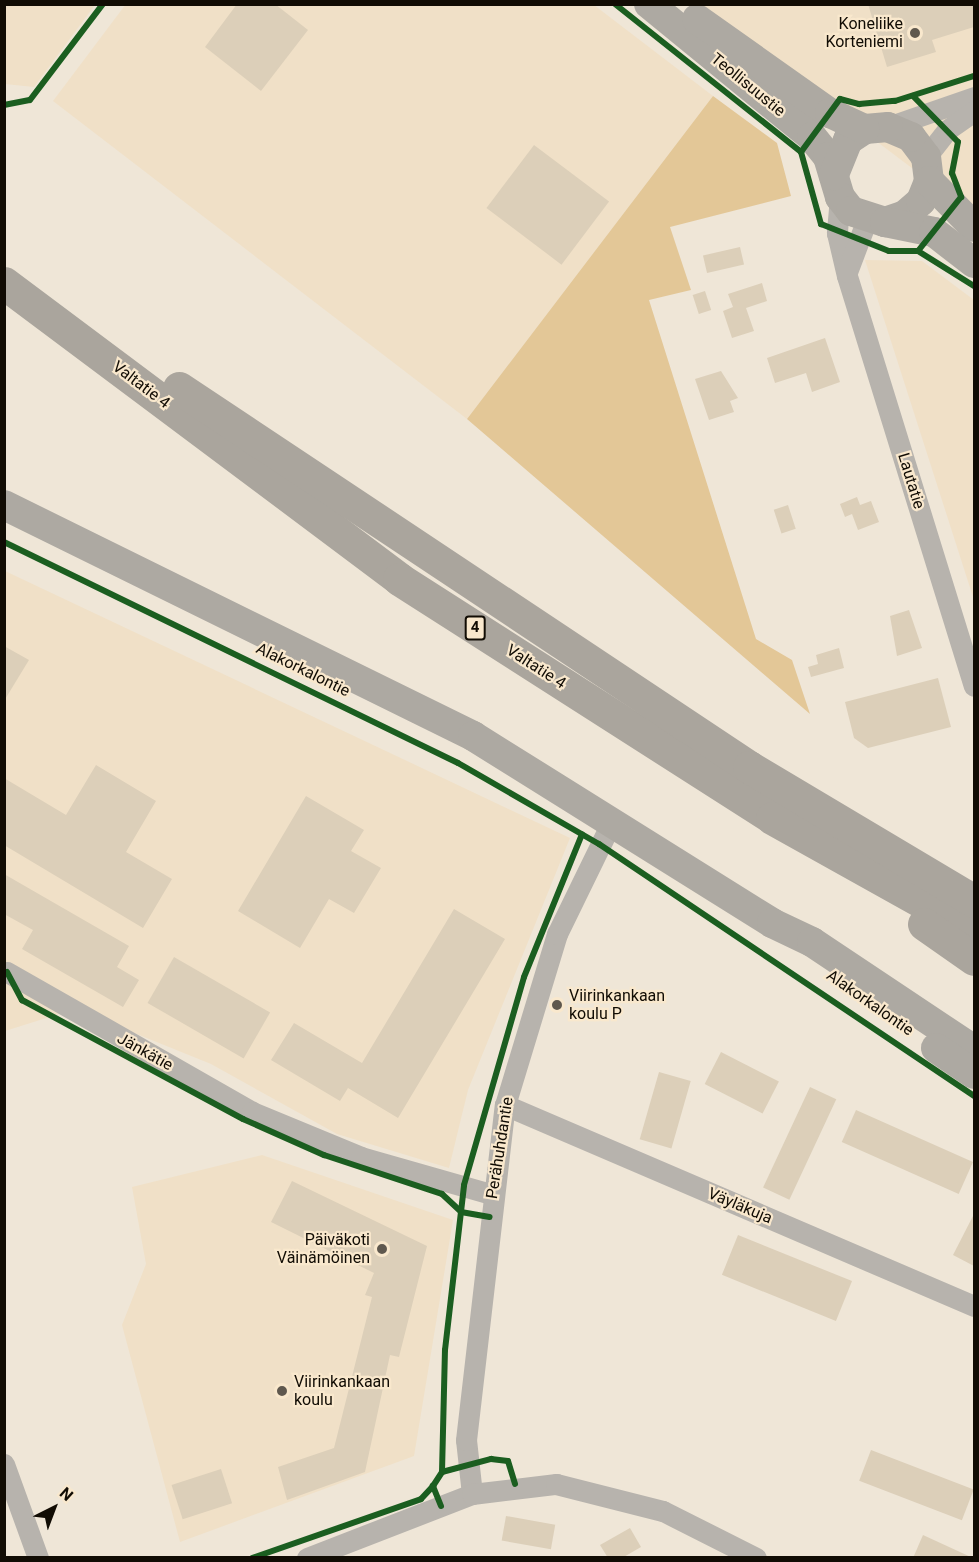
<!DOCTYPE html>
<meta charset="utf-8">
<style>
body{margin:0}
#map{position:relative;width:979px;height:1562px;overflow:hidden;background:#efe6d7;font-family:Roboto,sans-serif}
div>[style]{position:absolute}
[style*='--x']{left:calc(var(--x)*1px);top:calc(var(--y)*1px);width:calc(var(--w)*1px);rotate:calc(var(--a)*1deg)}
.built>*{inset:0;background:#f0e0c7}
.forest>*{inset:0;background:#e3c797}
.building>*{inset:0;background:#dccfb9;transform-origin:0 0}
.street>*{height:21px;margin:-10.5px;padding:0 10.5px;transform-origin:10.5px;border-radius:10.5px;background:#b7b3ad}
.secondary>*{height:30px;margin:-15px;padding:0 15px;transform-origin:15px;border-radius:15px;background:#ada9a2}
.highway>*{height:33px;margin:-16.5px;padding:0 16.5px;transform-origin:16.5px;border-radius:16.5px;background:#aaa59d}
.cycleway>*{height:6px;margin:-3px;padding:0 3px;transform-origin:3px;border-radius:3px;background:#1b5e20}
.dots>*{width:16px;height:16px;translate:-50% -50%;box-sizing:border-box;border:3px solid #f9e8cd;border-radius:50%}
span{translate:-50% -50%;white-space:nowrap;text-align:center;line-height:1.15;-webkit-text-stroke:4.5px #f9e8cd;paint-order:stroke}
.shield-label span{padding:2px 4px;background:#f9e8cd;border:2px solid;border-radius:4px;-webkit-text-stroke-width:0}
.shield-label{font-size:15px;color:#110c04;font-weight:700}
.poi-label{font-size:16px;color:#110c04}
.right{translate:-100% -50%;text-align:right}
.left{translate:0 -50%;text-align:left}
.street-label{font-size:16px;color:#110c04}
.frame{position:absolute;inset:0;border:6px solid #110c04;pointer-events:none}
.north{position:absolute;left:24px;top:1478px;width:60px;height:60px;-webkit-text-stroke:4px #f9e8cd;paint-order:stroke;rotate:42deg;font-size:16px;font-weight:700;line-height:24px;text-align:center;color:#110c04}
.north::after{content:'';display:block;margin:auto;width:21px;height:27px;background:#110c04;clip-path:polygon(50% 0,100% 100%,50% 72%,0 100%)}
</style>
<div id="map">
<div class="built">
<i style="clip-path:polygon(5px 4px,95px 4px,95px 5px,34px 87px,5px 84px)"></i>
<i style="clip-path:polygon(126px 4px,594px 5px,713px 96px,467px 419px,53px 101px)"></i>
<i style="clip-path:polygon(696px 5px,974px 5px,974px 215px)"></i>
<i style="clip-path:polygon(865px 260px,922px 261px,974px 300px,974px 600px)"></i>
<i style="clip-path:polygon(5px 571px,570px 838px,468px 1090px,449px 1168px,337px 1134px,211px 1064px,75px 1009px,5px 1031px)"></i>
<i style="clip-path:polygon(262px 1155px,453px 1220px,414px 1456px,180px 1542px,122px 1325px,146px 1264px,132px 1187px)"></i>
</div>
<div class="forest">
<i style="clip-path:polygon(713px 96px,777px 143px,791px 196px,670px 227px,691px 290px,649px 300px,756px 639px,792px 660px,810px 714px,467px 419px)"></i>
</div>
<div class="building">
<i style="clip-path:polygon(237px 4px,275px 4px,308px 30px,261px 91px,205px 47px)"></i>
<i style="clip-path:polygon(868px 4px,974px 4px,974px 27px,932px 40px,936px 52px,887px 67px)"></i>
<i style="left:534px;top:145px;width:94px;height:79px;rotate:37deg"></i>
<i style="left:740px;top:247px;width:18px;height:38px;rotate:77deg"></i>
<i style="clip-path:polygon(762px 283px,767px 301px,746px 308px,754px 331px,732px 338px,723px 311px,733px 307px,728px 294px)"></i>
<i style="left:705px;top:291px;width:20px;height:13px;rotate:72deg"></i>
<i style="clip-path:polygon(825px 338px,840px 382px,812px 392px,806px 373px,775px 383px,767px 358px)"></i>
<i style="clip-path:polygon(721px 371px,738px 398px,730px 401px,734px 412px,709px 420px,695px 379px)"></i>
<i style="clip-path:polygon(857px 497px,860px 505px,871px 501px,879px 522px,858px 530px,852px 514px,845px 517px,840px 504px)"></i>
<i style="left:788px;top:505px;width:25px;height:15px;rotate:72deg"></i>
<i style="clip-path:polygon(909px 610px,922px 648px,897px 656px,890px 616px)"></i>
<i style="clip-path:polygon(4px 646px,29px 660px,4px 701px)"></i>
<i style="clip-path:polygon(839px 648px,844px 668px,811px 677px,808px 667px,818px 664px,816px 655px)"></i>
<i style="clip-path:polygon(938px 678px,951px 727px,868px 748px,854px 738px,845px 702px)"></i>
<i style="clip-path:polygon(96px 765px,156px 801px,126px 852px,172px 879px,143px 928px,4px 845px,4px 778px,66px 815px)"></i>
<i style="clip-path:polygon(306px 796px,364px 830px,351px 851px,381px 868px,354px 913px,329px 899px,300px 948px,238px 911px)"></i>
<i style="clip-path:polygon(4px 874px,129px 946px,117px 967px,139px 980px,123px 1007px,22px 949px,33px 930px,4px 914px)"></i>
<i style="clip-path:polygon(454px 909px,505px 939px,398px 1118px,348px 1088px,340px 1101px,271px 1060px,294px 1023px,362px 1063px)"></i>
<i style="left:174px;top:957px;width:111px;height:53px;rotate:30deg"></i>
<i style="left:721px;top:1052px;width:65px;height:36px;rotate:27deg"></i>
<i style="left:659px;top:1072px;width:33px;height:70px;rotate:16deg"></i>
<i style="left:810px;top:1087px;width:29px;height:111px;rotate:25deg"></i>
<i style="left:856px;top:1110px;width:128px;height:35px;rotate:24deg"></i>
<i style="clip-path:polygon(292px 1181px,427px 1246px,399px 1357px,390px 1355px,365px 1472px,287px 1500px,278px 1467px,334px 1448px,372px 1297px,365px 1295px,374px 1273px,271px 1222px)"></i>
<i style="clip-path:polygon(974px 1214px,974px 1266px,953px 1255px)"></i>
<i style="left:738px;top:1235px;width:123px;height:43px;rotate:22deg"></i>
<i style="left:871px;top:1450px;width:110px;height:33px;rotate:21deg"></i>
<i style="left:221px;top:1469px;width:36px;height:52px;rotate:72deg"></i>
<i style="left:506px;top:1516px;width:50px;height:25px;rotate:10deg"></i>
<i style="clip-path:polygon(630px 1528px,641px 1547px,622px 1558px,608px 1558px,600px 1545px)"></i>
<i style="clip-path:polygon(923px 1535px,973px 1558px,913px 1558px)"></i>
</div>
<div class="street">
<i style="--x:888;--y:127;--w:91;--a:-19.2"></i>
<i style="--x:926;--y:157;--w:34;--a:-52"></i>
<i style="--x:947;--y:130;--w:33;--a:-35"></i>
<i style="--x:840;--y:197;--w:36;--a:95"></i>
<i style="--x:837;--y:233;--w:44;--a:76.9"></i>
<i style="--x:847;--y:276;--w:429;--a:72.8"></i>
<i style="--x:847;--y:272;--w:57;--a:-69.3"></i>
<i style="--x:7;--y:972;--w:282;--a:29.7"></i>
<i style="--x:252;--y:1112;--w:118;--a:22.4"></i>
<i style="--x:361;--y:1157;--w:135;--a:15.9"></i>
<i style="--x:505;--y:1105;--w:510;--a:23.2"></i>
<i style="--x:4;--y:1464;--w:100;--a:70.1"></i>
<i style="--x:472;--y:1494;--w:54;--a:-96.3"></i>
<i style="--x:466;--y:1440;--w:337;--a:-83.4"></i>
<i style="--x:505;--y:1105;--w:179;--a:-73.1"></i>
<i style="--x:557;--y:934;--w:126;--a:-64"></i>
<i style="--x:307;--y:1558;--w:177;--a:-21.2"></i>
<i style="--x:472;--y:1494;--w:85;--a:-6.8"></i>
<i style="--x:556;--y:1484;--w:110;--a:14.2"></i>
<i style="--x:663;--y:1511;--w:104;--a:26.8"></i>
</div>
<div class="secondary">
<i style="--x:649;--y:4;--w:210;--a:39.2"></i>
<i style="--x:812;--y:137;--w:26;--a:51"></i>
<i style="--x:828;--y:157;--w:42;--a:73.3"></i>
<i style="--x:840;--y:197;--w:18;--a:52"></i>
<i style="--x:851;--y:211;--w:36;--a:18"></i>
<i style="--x:885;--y:222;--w:21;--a:-19"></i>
<i style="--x:905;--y:215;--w:21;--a:-41"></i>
<i style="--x:921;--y:201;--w:22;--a:-68"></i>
<i style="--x:929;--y:181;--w:24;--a:-97"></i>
<i style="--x:926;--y:157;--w:25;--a:-127"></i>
<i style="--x:911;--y:137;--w:25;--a:-157"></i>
<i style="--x:888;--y:127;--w:23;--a:175"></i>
<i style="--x:865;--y:129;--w:20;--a:147"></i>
<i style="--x:848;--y:140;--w:38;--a:112"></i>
<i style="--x:697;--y:19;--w:163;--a:35.3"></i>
<i style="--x:830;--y:113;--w:38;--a:25"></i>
<i style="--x:929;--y:181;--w:64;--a:45.6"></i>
<i style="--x:885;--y:222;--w:50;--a:11.5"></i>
<i style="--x:934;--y:232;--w:51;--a:37.8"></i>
<i style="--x:4;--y:505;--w:523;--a:26.22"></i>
<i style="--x:473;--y:736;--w:353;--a:32"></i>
<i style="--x:772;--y:923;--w:44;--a:25.4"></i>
<i style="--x:812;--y:942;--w:195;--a:33.7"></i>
<i style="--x:936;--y:1048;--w:46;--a:34.4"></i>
</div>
<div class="highway">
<i style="--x:4;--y:283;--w:494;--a:36.8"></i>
<i style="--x:399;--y:579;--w:443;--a:32.6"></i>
<i style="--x:772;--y:818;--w:231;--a:29.2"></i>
<i style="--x:179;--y:388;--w:685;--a:33.62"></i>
<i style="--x:749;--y:767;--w:262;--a:30.8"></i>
<i style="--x:924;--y:924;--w:61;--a:35"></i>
</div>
<div class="cycleway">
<i style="--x:615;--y:4;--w:238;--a:38.5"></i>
<i style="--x:801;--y:152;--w:75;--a:74.5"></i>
<i style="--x:821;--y:224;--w:73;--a:21.7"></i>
<i style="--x:889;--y:251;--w:29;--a:0"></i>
<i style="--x:918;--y:251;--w:66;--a:32"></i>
<i style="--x:913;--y:96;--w:64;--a:45.6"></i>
<i style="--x:958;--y:142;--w:32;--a:101"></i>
<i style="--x:952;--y:173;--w:26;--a:69"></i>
<i style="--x:961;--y:197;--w:69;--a:128.5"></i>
<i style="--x:4;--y:105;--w:26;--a:-11"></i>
<i style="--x:30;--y:100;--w:121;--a:-52.8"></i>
<i style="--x:801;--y:152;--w:66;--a:-53.7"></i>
<i style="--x:840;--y:99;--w:20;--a:15"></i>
<i style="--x:859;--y:104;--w:36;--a:-5"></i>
<i style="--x:895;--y:101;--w:83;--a:-17.6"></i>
<i style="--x:4;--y:542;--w:505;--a:25.96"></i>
<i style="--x:458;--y:763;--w:163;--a:29.9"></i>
<i style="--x:599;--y:844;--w:452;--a:33.9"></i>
<i style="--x:7;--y:972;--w:32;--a:62"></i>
<i style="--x:22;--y:1000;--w:251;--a:28.3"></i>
<i style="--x:243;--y:1119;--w:89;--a:24"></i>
<i style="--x:324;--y:1155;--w:124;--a:18.3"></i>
<i style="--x:442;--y:1194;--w:26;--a:43"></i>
<i style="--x:461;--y:1212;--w:29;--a:10"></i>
<i style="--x:442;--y:1472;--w:51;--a:-14.9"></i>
<i style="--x:491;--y:1459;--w:17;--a:7"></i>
<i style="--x:508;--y:1461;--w:24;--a:73"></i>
<i style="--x:441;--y:1506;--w:22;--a:-112"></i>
<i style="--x:433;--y:1486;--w:17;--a:-57"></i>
<i style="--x:442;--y:1472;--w:122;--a:-88.6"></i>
<i style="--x:445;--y:1350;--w:166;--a:-83.4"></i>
<i style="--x:464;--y:1185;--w:216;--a:-73.9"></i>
<i style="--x:524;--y:977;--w:154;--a:-67.9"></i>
<i style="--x:252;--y:1558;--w:179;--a:-19.2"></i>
<i style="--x:421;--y:1499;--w:18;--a:-47"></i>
</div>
<div class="dots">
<i style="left:915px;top:33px;background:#5f584e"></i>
<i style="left:557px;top:1005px;background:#5f584e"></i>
<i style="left:382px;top:1249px;background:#5f584e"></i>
<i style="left:282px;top:1391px;background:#5f584e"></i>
</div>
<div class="shield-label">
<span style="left:475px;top:628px">4</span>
</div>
<div class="poi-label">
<span class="right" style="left:903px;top:33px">Koneliike<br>Korteniemi</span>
<span class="left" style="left:569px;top:1005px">Viirinkankaan<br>koulu P</span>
<span class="right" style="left:370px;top:1249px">Päiväkoti<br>Väinämöinen</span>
<span class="left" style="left:294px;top:1391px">Viirinkankaan<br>koulu</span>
</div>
<div class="street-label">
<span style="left:748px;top:85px;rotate:39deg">Teollisuustie</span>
<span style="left:141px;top:385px;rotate:37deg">Valtatie 4</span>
<span style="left:911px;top:481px;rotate:73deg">Lautatie</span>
<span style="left:536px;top:667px;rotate:33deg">Valtatie 4</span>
<span style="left:303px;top:670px;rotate:26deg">Alakorkalontie</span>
<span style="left:870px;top:1003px;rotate:35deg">Alakorkalontie</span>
<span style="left:145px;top:1052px;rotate:29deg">Jänkätie</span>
<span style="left:500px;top:1148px;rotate:-81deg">Perähuhdantie</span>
<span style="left:740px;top:1206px;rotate:23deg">Väyläkuja</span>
</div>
<div class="frame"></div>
<div class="north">N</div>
</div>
